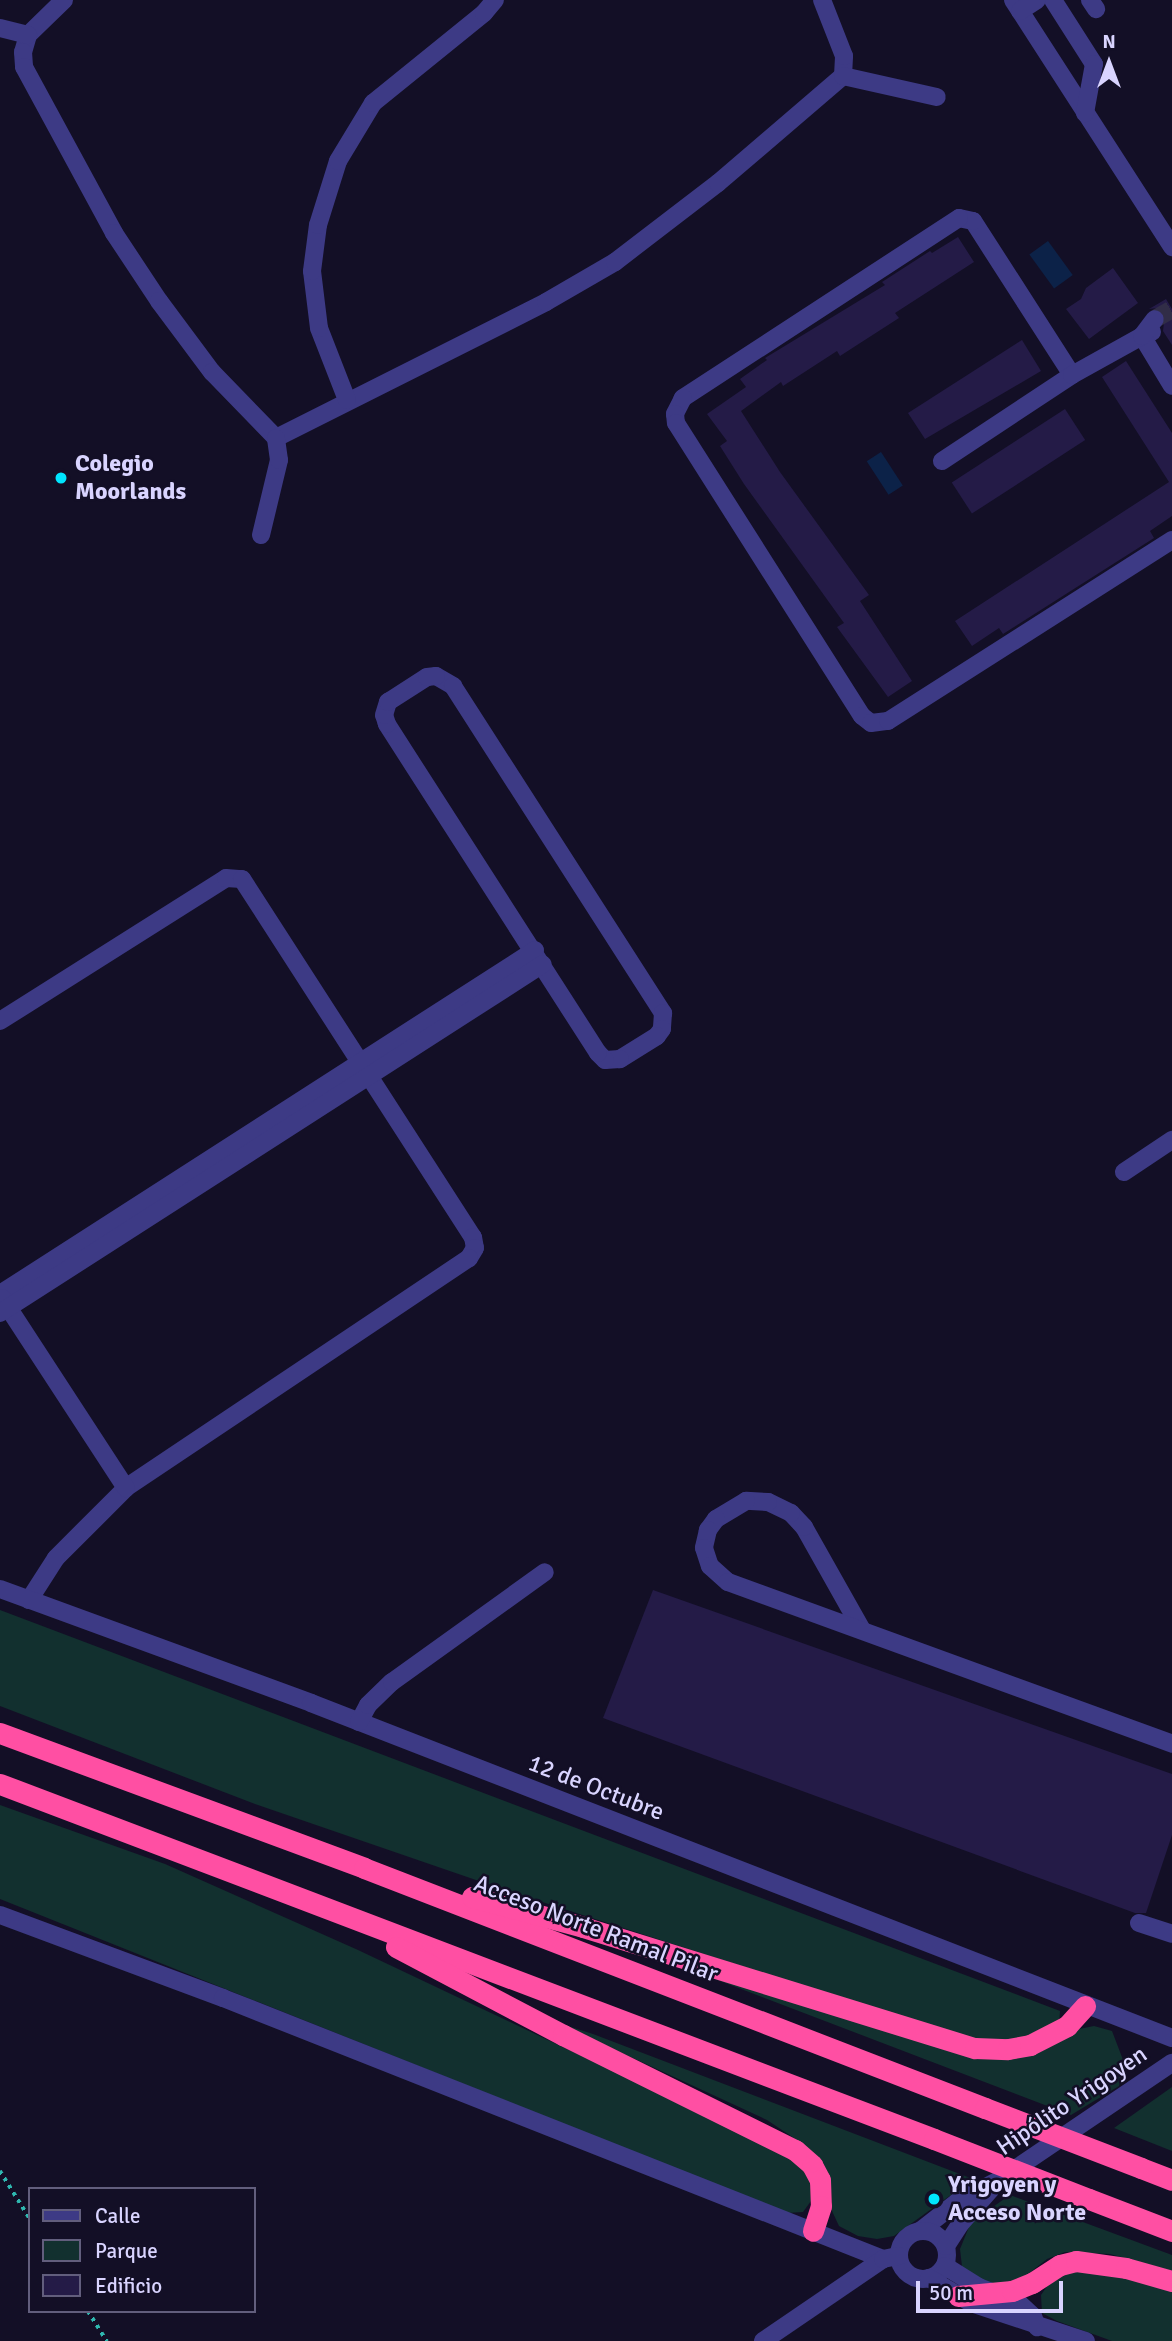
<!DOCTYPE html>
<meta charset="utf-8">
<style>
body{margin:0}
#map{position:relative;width:1172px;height:2341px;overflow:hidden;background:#130f26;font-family:Signika,sans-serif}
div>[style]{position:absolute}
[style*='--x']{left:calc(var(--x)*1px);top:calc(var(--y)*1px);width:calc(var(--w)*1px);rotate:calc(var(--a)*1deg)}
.green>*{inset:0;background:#12302f}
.water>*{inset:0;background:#0c2248;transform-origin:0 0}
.building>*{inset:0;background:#241b47;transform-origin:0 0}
.minor-tunnel>*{height:18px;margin-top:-9px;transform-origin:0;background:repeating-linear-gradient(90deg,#312d47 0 18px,transparent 0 27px)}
.path>*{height:3.5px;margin-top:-1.75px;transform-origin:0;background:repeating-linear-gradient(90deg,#2fb8b0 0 3.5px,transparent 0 8.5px)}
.minor>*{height:18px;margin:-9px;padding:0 9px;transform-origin:9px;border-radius:9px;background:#3d3a85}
.minor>.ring{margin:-9px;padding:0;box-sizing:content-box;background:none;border:18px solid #3d3a85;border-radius:50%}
.highway>*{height:21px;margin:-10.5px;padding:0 10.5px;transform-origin:10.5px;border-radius:10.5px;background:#ff4fa3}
.highway-bridge>*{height:21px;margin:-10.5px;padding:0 10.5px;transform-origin:10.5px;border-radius:10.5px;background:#ff4fa3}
.dots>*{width:19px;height:19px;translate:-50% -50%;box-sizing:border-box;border:4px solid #130f26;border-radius:50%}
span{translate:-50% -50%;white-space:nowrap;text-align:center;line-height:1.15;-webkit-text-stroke:5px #130f26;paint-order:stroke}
.poi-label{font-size:24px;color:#d9d4ff;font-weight:700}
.left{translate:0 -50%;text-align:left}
.street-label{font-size:24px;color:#d9d4ff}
.legend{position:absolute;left:28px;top:2187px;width:228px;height:126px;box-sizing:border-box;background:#130f26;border:2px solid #625e7d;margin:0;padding:9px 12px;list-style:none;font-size:21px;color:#d9d4ff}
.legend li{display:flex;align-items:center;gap:14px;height:35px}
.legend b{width:35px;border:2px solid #625e7d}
.north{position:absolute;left:1074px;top:28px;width:70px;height:70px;-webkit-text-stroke:5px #130f26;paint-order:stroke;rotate:0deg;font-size:19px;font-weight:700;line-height:28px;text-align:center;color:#d9d4ff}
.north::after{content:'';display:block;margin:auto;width:24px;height:32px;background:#d9d4ff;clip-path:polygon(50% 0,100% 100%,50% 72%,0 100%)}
.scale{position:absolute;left:916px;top:2281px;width:147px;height:32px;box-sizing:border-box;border:4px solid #d9d4ff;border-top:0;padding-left:9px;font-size:21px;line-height:24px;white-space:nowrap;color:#d9d4ff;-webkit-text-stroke:5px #130f26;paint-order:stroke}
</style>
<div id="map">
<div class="green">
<i style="clip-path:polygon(0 1610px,1060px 2011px,1059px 2025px,1012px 2041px,983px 2041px,912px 2021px,505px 1890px,255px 1804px,0 1706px)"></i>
<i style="clip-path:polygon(0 1805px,165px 1864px,358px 1950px,782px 2151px,801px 2166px,812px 2182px,811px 2201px,803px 2212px,787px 2213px,0 1899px)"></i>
<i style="clip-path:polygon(694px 1971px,964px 2052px,1094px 2026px,1112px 2031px,1125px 2065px,1119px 2086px,1071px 2115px)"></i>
<i style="clip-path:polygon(555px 2022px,593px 2034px,973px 2179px,894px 2236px,877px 2239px,858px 2236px,839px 2226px,832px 2211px,831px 2190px,803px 2144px,767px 2120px)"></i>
<i style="clip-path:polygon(1172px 2087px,1172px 2151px,1114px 2128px)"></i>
<i style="clip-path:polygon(1010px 2195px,1172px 2255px,1172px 2271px,1110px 2254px,1065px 2252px,1047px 2259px,1023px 2278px,998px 2286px,963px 2275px,960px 2249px,971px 2222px)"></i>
<i style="clip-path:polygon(1089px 2270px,1129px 2277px,1172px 2290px,1172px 2341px,1112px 2341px,1057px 2321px,1042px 2313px,1041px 2295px,1050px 2282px,1069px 2271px)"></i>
</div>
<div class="water">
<i style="left:1048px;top:241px;width:42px;height:23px;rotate:54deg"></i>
<i style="left:881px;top:452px;width:40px;height:17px;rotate:57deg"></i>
</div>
<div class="building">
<i style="clip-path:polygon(958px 237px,974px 262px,895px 313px,899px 318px,840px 356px,837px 351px,783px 386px,781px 382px,741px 411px,780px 472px,869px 595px,860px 601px,912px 681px,888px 697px,837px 627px,844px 623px,744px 484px,720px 446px,727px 441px,707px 414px,746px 387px,740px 379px,767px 360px,765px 358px,885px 285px,882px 282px,930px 251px,932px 253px)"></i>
<i style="clip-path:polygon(1113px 268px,1138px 303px,1089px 339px,1066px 309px,1081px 299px,1086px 288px)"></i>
<i style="clip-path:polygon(1166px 299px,1172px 309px,1172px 345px,1163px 331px,1165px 314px,1157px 308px,1149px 309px)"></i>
<i style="clip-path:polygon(1022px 340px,1041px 371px,925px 439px,908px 413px)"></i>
<i style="clip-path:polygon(1126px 361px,1172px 433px,1172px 516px,1150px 531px,1154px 538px,1003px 634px,999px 628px,972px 646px,955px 621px,1169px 482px,1102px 377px)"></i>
<i style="left:1065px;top:409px;width:37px;height:135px;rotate:57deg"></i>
<i style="clip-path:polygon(653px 1590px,1172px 1774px,1172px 1835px,1146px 1913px,1135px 1913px,603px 1718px)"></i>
</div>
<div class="minor-tunnel">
<i style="--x:1155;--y:319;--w:20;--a:-30"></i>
</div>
<div class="path">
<i style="--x:0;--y:2171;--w:57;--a:58"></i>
<i style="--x:88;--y:2311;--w:36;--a:58"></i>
</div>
<div class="minor">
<i style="--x:64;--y:0;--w:50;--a:135.8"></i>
<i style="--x:28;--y:35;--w:18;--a:106"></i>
<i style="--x:23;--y:52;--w:15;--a:86"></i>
<i style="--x:24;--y:67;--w:189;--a:61.5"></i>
<i style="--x:114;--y:233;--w:82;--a:56.5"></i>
<i style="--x:159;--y:301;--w:89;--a:53.3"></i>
<i style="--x:212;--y:372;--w:92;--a:45.9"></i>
<i style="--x:276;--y:438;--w:302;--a:-26.7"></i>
<i style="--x:546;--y:302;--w:80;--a:-30.1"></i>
<i style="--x:615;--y:262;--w:130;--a:-37.5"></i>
<i style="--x:718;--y:183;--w:165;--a:-40.6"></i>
<i style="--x:843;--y:76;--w:20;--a:-87"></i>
<i style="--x:844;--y:56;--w:60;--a:-111.4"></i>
<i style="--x:1013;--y:0;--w:294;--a:57.2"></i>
<i style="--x:1053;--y:0;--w:76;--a:57.4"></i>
<i style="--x:1094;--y:64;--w:50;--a:100.4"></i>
<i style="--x:1090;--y:0;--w:11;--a:56"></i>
<i style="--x:1020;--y:11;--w:20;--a:-33"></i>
<i style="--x:0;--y:28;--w:29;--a:14"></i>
<i style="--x:843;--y:76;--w:96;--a:12.6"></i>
<i style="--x:1152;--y:332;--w:11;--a:158"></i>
<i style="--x:1142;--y:336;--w:58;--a:59"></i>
<i style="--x:1072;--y:375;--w:183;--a:-122.7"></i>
<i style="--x:973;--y:221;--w:14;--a:-168"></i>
<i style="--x:959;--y:218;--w:330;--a:146.9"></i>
<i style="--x:683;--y:398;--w:18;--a:117"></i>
<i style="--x:675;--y:414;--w:9;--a:84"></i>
<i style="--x:676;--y:423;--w:347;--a:57.6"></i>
<i style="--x:862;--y:716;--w:11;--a:38"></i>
<i style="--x:871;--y:723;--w:17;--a:-7"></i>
<i style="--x:888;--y:721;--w:337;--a:-32.5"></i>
<i style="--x:347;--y:400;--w:77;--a:-111.3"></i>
<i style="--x:319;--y:328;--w:57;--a:-97"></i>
<i style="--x:312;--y:271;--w:46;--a:-82.6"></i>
<i style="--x:318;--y:225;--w:67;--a:-72.6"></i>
<i style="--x:338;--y:161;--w:68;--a:-58.9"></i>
<i style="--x:373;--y:103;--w:143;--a:-39"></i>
<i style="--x:484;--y:13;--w:17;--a:-50"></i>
<i style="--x:942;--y:461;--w:156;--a:-33.5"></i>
<i style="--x:1072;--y:375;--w:80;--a:-29.1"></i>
<i style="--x:1142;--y:336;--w:21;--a:-53"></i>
<i style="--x:261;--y:535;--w:77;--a:-76.5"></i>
<i style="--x:279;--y:460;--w:22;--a:-98"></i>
<i style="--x:436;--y:676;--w:20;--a:30"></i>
<i style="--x:453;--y:686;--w:389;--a:57.3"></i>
<i style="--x:663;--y:1013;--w:16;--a:94"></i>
<i style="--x:662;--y:1029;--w:9;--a:126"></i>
<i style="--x:657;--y:1036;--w:44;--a:148.1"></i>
<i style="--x:620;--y:1059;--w:15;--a:176"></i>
<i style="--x:605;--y:1060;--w:10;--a:-135"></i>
<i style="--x:598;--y:1053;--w:391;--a:-122.7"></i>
<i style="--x:387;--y:724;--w:9;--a:-108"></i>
<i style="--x:384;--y:715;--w:14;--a:-73"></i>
<i style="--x:388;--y:702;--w:46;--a:-32.7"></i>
<i style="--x:427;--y:677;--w:9;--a:-6"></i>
<i style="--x:0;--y:1021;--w:267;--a:-32.3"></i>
<i style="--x:226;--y:878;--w:16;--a:4"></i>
<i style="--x:242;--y:879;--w:426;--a:57.2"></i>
<i style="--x:473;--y:1237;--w:11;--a:80"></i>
<i style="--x:475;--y:1248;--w:12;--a:121"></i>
<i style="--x:469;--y:1258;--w:413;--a:146.2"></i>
<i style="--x:126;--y:1488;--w:99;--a:135"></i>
<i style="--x:56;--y:1558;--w:50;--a:122.7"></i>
<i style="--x:1124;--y:1172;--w:58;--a:-33.7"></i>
<i style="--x:0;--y:1294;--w:636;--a:-32.74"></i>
<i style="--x:2;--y:1298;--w:227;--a:56.9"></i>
<i style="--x:0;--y:1313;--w:645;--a:-32.73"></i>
<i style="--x:0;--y:1589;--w:331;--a:20.1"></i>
<i style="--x:311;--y:1703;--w:924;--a:21.26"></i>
<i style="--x:862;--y:1630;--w:118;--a:-119.4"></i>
<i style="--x:804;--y:1527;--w:19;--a:-133"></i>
<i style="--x:791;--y:1513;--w:25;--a:-154"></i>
<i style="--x:768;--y:1502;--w:22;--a:-177"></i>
<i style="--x:746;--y:1501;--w:35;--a:149"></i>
<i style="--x:716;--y:1519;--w:14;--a:126"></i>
<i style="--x:708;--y:1530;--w:18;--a:103"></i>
<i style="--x:704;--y:1548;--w:19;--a:72"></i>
<i style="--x:710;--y:1566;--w:24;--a:42"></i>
<i style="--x:728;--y:1582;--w:473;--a:20"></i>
<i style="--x:359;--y:1722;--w:19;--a:-62"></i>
<i style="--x:368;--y:1705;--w:33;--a:-44"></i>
<i style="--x:392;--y:1682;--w:188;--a:-35.7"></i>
<i style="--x:0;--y:1915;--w:238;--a:20.4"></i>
<i style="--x:223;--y:1998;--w:710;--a:21.58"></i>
<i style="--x:1139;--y:1923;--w:35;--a:18"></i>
<i style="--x:920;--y:2231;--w:47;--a:-38.1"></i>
<i style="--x:957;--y:2202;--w:47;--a:-27.6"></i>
<i style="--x:999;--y:2180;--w:209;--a:-34.1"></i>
<i class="ring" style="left:899px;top:2231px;width:30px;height:30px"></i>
<i style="--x:946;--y:2246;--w:27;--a:-57"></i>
<i style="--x:961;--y:2223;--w:45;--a:-48.6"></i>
<i style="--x:945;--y:2266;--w:40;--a:32"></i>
<i style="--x:979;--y:2287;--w:43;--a:21.8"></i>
<i style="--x:1019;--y:2303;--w:19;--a:43"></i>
<i style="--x:1033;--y:2316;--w:12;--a:70"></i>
<i style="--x:929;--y:2278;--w:49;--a:30.8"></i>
<i style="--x:971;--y:2303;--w:121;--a:18.3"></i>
<i style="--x:763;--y:2341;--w:145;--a:-34.3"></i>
<i style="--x:883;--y:2259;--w:16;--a:-11"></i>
</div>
<div class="highway">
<i style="--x:0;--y:1733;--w:388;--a:20.3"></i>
<i style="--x:364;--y:1868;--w:666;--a:21.13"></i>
<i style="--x:0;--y:1784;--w:999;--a:20.81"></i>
<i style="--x:472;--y:1897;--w:115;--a:15.1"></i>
<i style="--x:583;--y:1927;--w:410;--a:17.2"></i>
<i style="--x:975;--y:2048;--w:33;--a:2"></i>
<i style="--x:1008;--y:2049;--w:22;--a:-10"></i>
<i style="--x:1030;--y:2045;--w:42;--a:-27.2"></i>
<i style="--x:1067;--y:2026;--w:27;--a:-48"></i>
<i style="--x:396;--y:1947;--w:189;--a:27.8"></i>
<i style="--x:563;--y:2035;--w:259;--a:26.4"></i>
<i style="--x:795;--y:2150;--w:23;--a:41"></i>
<i style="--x:812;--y:2165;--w:17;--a:62"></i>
<i style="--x:820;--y:2180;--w:26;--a:88"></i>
<i style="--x:821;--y:2206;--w:26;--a:108"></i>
<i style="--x:1141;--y:2168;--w:33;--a:21"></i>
<i style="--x:1089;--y:2199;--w:89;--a:21.1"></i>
<i style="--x:958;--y:2296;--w:54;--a:-5.3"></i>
<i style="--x:1012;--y:2291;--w:22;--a:-22"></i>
<i style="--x:1032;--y:2283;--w:33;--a:-33"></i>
<i style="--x:1060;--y:2265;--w:16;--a:-14"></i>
<i style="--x:1076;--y:2261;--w:50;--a:8"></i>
<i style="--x:1126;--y:2268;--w:48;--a:15.8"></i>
</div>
<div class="highway-bridge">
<i style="--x:985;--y:2108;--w:167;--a:21"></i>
<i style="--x:934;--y:2139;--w:166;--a:21.2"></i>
</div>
<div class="dots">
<i style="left:61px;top:478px;background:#00e5ff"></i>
<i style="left:934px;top:2199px;background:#00e5ff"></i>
</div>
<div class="poi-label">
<span class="left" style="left:75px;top:478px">Colegio<br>Moorlands</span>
<span class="left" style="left:948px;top:2199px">Yrigoyen y<br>Acceso Norte</span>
</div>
<div class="street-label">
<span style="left:596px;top:1788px;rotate:21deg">12 de Octubre</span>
<span style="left:596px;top:1929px;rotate:21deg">Acceso Norte Ramal Pilar</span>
<span style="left:1072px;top:2101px;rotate:-34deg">Hipólito Yrigoyen</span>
</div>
<ul class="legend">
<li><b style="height:9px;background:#3d3a85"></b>Calle</li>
<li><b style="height:19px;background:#12302f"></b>Parque</li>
<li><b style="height:19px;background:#241b47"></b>Edificio</li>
</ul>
<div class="north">N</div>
<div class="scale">50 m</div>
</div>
